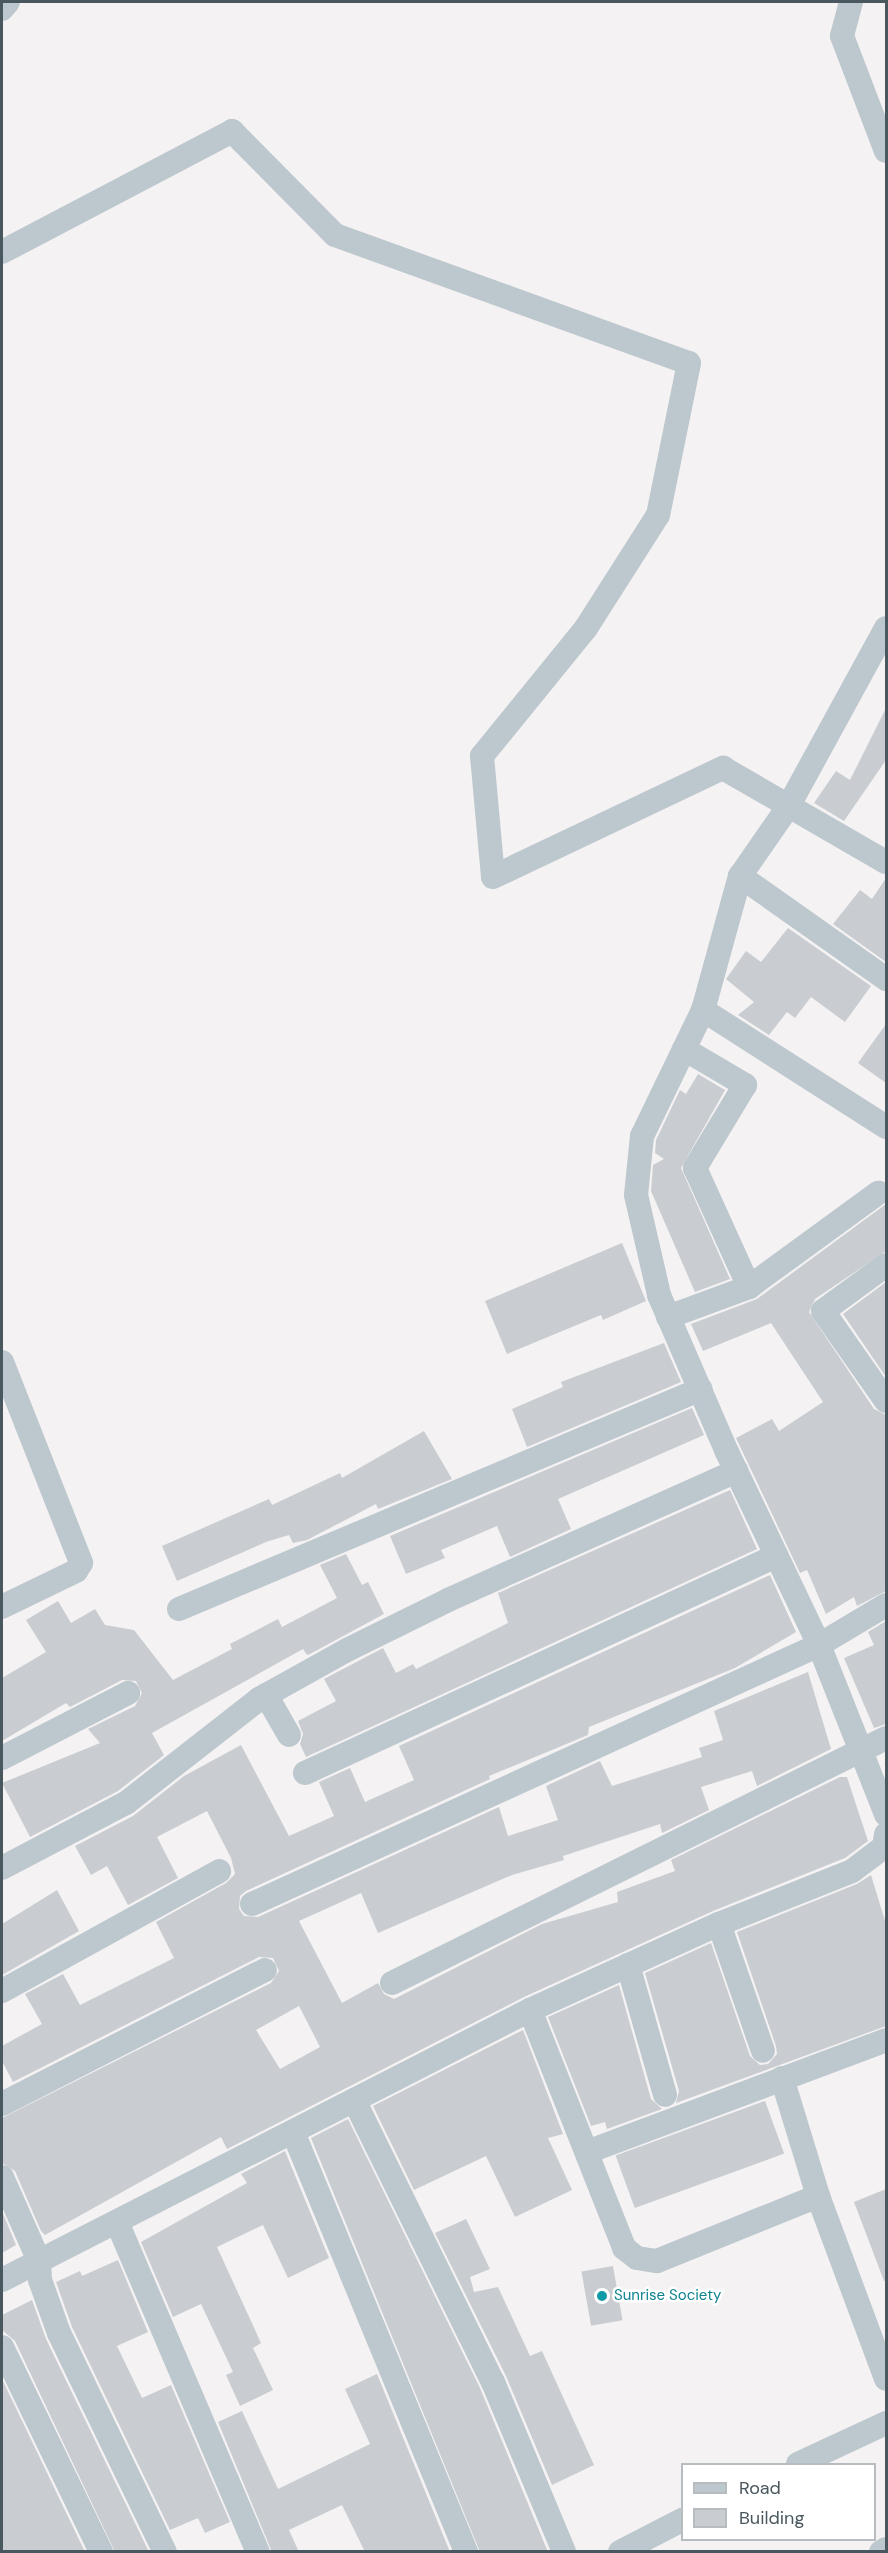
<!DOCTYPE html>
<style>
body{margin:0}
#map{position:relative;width:888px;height:2553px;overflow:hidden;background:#f4f2f2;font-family:"DM Sans",sans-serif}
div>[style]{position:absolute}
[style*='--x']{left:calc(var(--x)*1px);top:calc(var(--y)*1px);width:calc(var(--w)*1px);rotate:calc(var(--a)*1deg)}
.building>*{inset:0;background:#c9cdd1;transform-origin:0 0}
.street>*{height:24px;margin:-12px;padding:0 12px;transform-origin:12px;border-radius:12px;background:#bdc7ce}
.dots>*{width:16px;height:16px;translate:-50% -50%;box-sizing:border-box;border:3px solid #fff;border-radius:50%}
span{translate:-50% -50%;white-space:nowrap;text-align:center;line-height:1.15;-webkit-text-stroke:5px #fff;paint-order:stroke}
.culture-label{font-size:15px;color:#0d838f}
.left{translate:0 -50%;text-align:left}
.frame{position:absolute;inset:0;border:3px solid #49575f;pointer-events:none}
.legend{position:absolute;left:681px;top:2463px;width:195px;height:78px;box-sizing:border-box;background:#fff;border:2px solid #b6bcbf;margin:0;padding:8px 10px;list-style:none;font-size:18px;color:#49575f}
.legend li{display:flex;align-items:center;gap:12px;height:30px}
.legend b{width:30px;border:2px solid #b6bcbf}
</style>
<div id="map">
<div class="building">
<i style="clip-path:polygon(886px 708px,886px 760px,844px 821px,814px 803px,836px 771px,850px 780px)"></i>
<i style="clip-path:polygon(886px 878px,886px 962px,833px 924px,860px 890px,872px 899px)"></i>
<i style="clip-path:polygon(788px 928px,871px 986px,845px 1022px,811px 997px,795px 1018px,787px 1012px,769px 1035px,738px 1015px,754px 1002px,726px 979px,746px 951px,761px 962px)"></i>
<i style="clip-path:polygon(886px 1024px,886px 1083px,858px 1063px)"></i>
<i style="clip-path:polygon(698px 1074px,725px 1090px,681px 1168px,730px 1279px,695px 1292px,651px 1191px,653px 1165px,664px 1159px,655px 1153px,656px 1140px,680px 1090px,686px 1094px)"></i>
<i style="clip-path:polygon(886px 1204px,886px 1251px,815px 1299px,809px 1312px,874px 1409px,886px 1415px,886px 1591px,857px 1606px,854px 1597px,826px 1614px,807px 1570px,800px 1573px,736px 1438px,772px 1419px,779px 1431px,823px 1402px,771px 1323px,703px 1351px,691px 1324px,757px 1299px)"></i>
<i style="clip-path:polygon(622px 1243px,646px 1301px,603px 1320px,601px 1315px,507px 1354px,485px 1301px)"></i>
<i style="clip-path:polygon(886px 1282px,886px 1377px,843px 1314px)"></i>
<i style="clip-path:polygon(664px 1343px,681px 1382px,527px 1447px,512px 1409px,563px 1387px,561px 1382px)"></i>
<i style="clip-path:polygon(692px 1408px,704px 1435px,558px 1499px,571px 1529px,510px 1557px,497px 1526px,441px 1550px,445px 1558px,406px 1574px,390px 1536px)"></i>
<i style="clip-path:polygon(424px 1431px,452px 1479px,378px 1509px,376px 1504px,307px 1540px,293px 1543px,289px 1535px,266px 1542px,177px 1581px,162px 1546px,269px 1499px,272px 1505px,340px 1473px,342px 1478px)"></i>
<i style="clip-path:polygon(730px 1490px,757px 1549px,306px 1757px,300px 1744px,303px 1734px,298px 1721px,336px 1701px,324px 1679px,383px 1648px,396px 1673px,413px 1664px,416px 1669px,508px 1623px,498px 1593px)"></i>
<i style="clip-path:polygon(346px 1554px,362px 1585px,368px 1582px,384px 1614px,310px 1654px,307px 1655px,303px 1649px,152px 1733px,164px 1755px,118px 1791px,30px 1837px,2px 1783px,100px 1743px,88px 1729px,135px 1706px,142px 1693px,136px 1681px,122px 1680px,70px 1707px,66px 1703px,2px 1741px,2px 1678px,46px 1652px,26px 1620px,58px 1601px,71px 1623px,95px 1609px,105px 1625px,134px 1630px,173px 1680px,232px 1649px,230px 1644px,278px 1619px,282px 1627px,337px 1598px,320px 1565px)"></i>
<i style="clip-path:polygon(evenodd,770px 1575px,796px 1632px,735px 1668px,589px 1727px,588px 1735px,489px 1776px,490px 1779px,246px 1891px,240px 1896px,239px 1909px,244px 1916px,258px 1917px,499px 1807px,508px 1836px,558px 1820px,546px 1786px,600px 1761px,612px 1786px,702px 1757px,699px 1748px,723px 1740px,714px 1711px,808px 1672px,831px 1749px,757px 1786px,752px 1771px,701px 1787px,709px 1810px,662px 1833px,660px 1824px,563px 1856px,564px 1860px,512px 1875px,378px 1933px,361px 1893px,299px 1921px,342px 2003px,378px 1983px,384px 1994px,394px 1999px,542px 1924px,618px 1902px,617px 1892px,675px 1871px,671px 1860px,840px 1777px,847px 1777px,868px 1841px,845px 1858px,713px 1911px,524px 1997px,227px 2149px,221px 2137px,45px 2235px,41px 2231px,15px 2171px,2px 2163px,2px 2118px,271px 1983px,279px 1971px,273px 1958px,259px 1957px,13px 2082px,2px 2061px,2px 2046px,42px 2024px,25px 1994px,63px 1974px,80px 2005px,174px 1958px,156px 1922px,226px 1883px,235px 1874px,231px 1858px,207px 1811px,157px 1837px,178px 1878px,128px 1905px,107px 1866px,91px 1875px,75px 1846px,133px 1816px,184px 1776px,241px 1745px,289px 1836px,334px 1816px,319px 1782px,350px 1768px,365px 1802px,414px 1780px,399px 1746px,770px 1575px,299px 2006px,320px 2047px,280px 2069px,256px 2030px,299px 2006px)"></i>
<i style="clip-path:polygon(886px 1621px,886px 1724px,874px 1728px,844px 1658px,874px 1645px,868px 1632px)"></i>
<i style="clip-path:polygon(871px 1875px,886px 1924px,886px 2026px,676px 2103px,679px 2091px,645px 1973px,711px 1943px,750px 2056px,760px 2065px,768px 2064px,777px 2054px,776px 2046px,737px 1932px,857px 1884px)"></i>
<i style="clip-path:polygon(57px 1890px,79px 1931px,2px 1975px,2px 1924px)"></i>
<i style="clip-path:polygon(619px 1985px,651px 2099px,662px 2109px,607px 2129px,605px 2122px,591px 2126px,548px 2017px)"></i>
<i style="clip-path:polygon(523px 2030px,563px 2134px,548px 2138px,572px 2190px,515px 2217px,486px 2156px,414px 2190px,373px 2106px)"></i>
<i style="left:765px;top:2101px;width:56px;height:159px;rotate:70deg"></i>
<i style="clip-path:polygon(348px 2119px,480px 2388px,548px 2552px,480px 2552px,311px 2138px)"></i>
<i style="clip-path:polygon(285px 2151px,329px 2258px,288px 2278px,263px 2225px,217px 2247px,261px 2343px,253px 2348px,273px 2390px,240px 2406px,226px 2375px,233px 2372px,201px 2304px,173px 2317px,141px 2242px,247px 2183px,241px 2174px)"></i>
<i style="clip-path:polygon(886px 2189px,886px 2281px,884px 2281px,854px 2202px)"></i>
<i style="clip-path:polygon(2px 2211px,16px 2245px,2px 2253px)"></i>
<i style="clip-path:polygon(466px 2219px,490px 2269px,470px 2277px,474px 2292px,498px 2287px,530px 2356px,542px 2351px,594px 2465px,552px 2485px,506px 2376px,435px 2233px)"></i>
<i style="clip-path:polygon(118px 2260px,148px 2332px,117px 2346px,142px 2398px,171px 2385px,230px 2522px,205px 2533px,198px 2518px,170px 2530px,72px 2327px,56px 2282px,80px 2271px,82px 2276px)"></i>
<i style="left:613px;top:2266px;width:55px;height:32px;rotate:80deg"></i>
<i style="clip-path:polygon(32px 2300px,46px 2339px,149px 2552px,115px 2552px,15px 2341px,2px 2330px,2px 2315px)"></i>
<i style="clip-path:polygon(377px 2374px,450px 2552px,365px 2552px,342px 2505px,289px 2530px,299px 2552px,272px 2552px,218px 2422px,242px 2411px,278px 2489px,370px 2444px,345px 2389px)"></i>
<i style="clip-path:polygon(2px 2379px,85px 2552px,2px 2552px)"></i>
</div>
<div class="street">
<i style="--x:851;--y:2;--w:35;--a:105"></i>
<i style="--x:842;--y:36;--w:123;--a:69.1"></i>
<i style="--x:2;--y:9;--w:9;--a:-49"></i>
<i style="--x:2;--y:252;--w:260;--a:-27.7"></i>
<i style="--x:232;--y:131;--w:146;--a:45.3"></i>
<i style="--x:335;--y:235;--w:376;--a:19.9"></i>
<i style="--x:689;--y:363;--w:155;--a:101.5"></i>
<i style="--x:658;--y:515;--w:134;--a:122.5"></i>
<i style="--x:586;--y:628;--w:165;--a:129.1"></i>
<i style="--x:482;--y:756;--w:121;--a:84.8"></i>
<i style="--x:493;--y:877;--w:255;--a:-25.4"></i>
<i style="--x:723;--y:768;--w:188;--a:30"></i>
<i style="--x:886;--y:628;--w:204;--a:118.7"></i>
<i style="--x:788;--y:807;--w:84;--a:124.8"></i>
<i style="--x:740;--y:876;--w:139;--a:105.4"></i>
<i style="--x:703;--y:1010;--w:140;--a:115.8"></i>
<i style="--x:642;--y:1136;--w:59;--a:95.8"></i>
<i style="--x:636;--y:1195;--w:103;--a:77"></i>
<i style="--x:659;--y:1295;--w:171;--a:66.6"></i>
<i style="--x:727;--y:1452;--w:214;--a:64.5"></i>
<i style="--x:819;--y:1645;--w:182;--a:68.4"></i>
<i style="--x:740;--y:876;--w:179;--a:35.2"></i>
<i style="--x:703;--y:1010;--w:217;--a:32.6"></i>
<i style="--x:684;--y:1049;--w:71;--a:30.5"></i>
<i style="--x:745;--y:1085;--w:97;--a:121.1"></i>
<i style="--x:695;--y:1168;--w:131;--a:65.6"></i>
<i style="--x:886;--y:1265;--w:78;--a:143.9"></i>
<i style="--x:823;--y:1311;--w:110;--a:55"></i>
<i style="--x:668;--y:1317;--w:86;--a:-20.3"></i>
<i style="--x:749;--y:1287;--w:160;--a:-36.1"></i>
<i style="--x:2;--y:1362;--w:216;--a:68.5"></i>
<i style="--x:81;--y:1563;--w:9;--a:122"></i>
<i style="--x:76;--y:1571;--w:82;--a:154.1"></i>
<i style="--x:179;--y:1609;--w:566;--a:-22.85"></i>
<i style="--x:266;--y:1695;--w:46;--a:60.1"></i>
<i style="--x:2;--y:1758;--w:142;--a:-27.3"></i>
<i style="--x:305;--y:1773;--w:519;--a:-24.74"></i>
<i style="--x:2;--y:1868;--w:140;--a:-27.7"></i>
<i style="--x:126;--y:1803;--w:169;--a:-38"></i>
<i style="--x:259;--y:1699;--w:101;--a:-29.1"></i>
<i style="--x:347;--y:1650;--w:113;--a:-26.3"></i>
<i style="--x:448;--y:1600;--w:316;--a:-24.1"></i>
<i style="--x:252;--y:1904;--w:623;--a:-24.55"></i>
<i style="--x:819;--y:1645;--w:78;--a:-30.8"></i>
<i style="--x:719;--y:1924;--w:134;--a:70.9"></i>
<i style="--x:628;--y:1965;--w:135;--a:74.1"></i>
<i style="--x:392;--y:1983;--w:551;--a:-26.38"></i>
<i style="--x:2;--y:1991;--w:248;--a:-28.9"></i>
<i style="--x:530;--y:2010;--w:256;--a:68.4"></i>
<i style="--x:624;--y:2248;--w:16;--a:38"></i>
<i style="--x:637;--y:2258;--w:20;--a:9"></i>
<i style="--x:657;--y:2261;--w:174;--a:-22"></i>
<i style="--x:818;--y:2196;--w:195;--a:69.6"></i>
<i style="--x:782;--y:2078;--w:123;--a:73"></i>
<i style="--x:354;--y:2100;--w:314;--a:63.8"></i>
<i style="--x:493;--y:2382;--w:184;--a:67.3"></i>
<i style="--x:2;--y:2104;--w:295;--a:-27"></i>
<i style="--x:293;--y:2132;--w:454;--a:67.6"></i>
<i style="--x:587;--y:2152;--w:319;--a:-20.5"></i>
<i style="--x:2;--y:2177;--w:92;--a:66.2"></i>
<i style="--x:39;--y:2261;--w:19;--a:87"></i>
<i style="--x:40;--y:2280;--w:56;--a:70.3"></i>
<i style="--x:59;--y:2333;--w:243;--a:64.2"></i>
<i style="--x:117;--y:2222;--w:359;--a:66.9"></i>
<i style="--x:2;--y:2280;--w:593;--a:-27.08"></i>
<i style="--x:530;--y:2010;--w:208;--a:-24.5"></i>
<i style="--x:719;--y:1924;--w:143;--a:-21.7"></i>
<i style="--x:852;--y:1871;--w:40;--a:-37"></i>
<i style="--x:884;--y:1847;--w:13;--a:-81"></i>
<i style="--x:2;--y:2347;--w:228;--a:64.2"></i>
<i style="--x:798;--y:2464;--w:97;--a:-25"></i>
<i style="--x:620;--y:2552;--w:70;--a:-27.3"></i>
<i style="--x:881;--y:2552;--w:6;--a:-31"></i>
</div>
<div class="dots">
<i style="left:602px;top:2296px;background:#0f9aa8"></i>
</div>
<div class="culture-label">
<span class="left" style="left:614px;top:2296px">Sunrise Society</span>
</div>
<div class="frame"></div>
<ul class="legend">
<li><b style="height:8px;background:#bdc7ce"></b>Road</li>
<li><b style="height:16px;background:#c9cdd1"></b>Building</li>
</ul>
</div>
